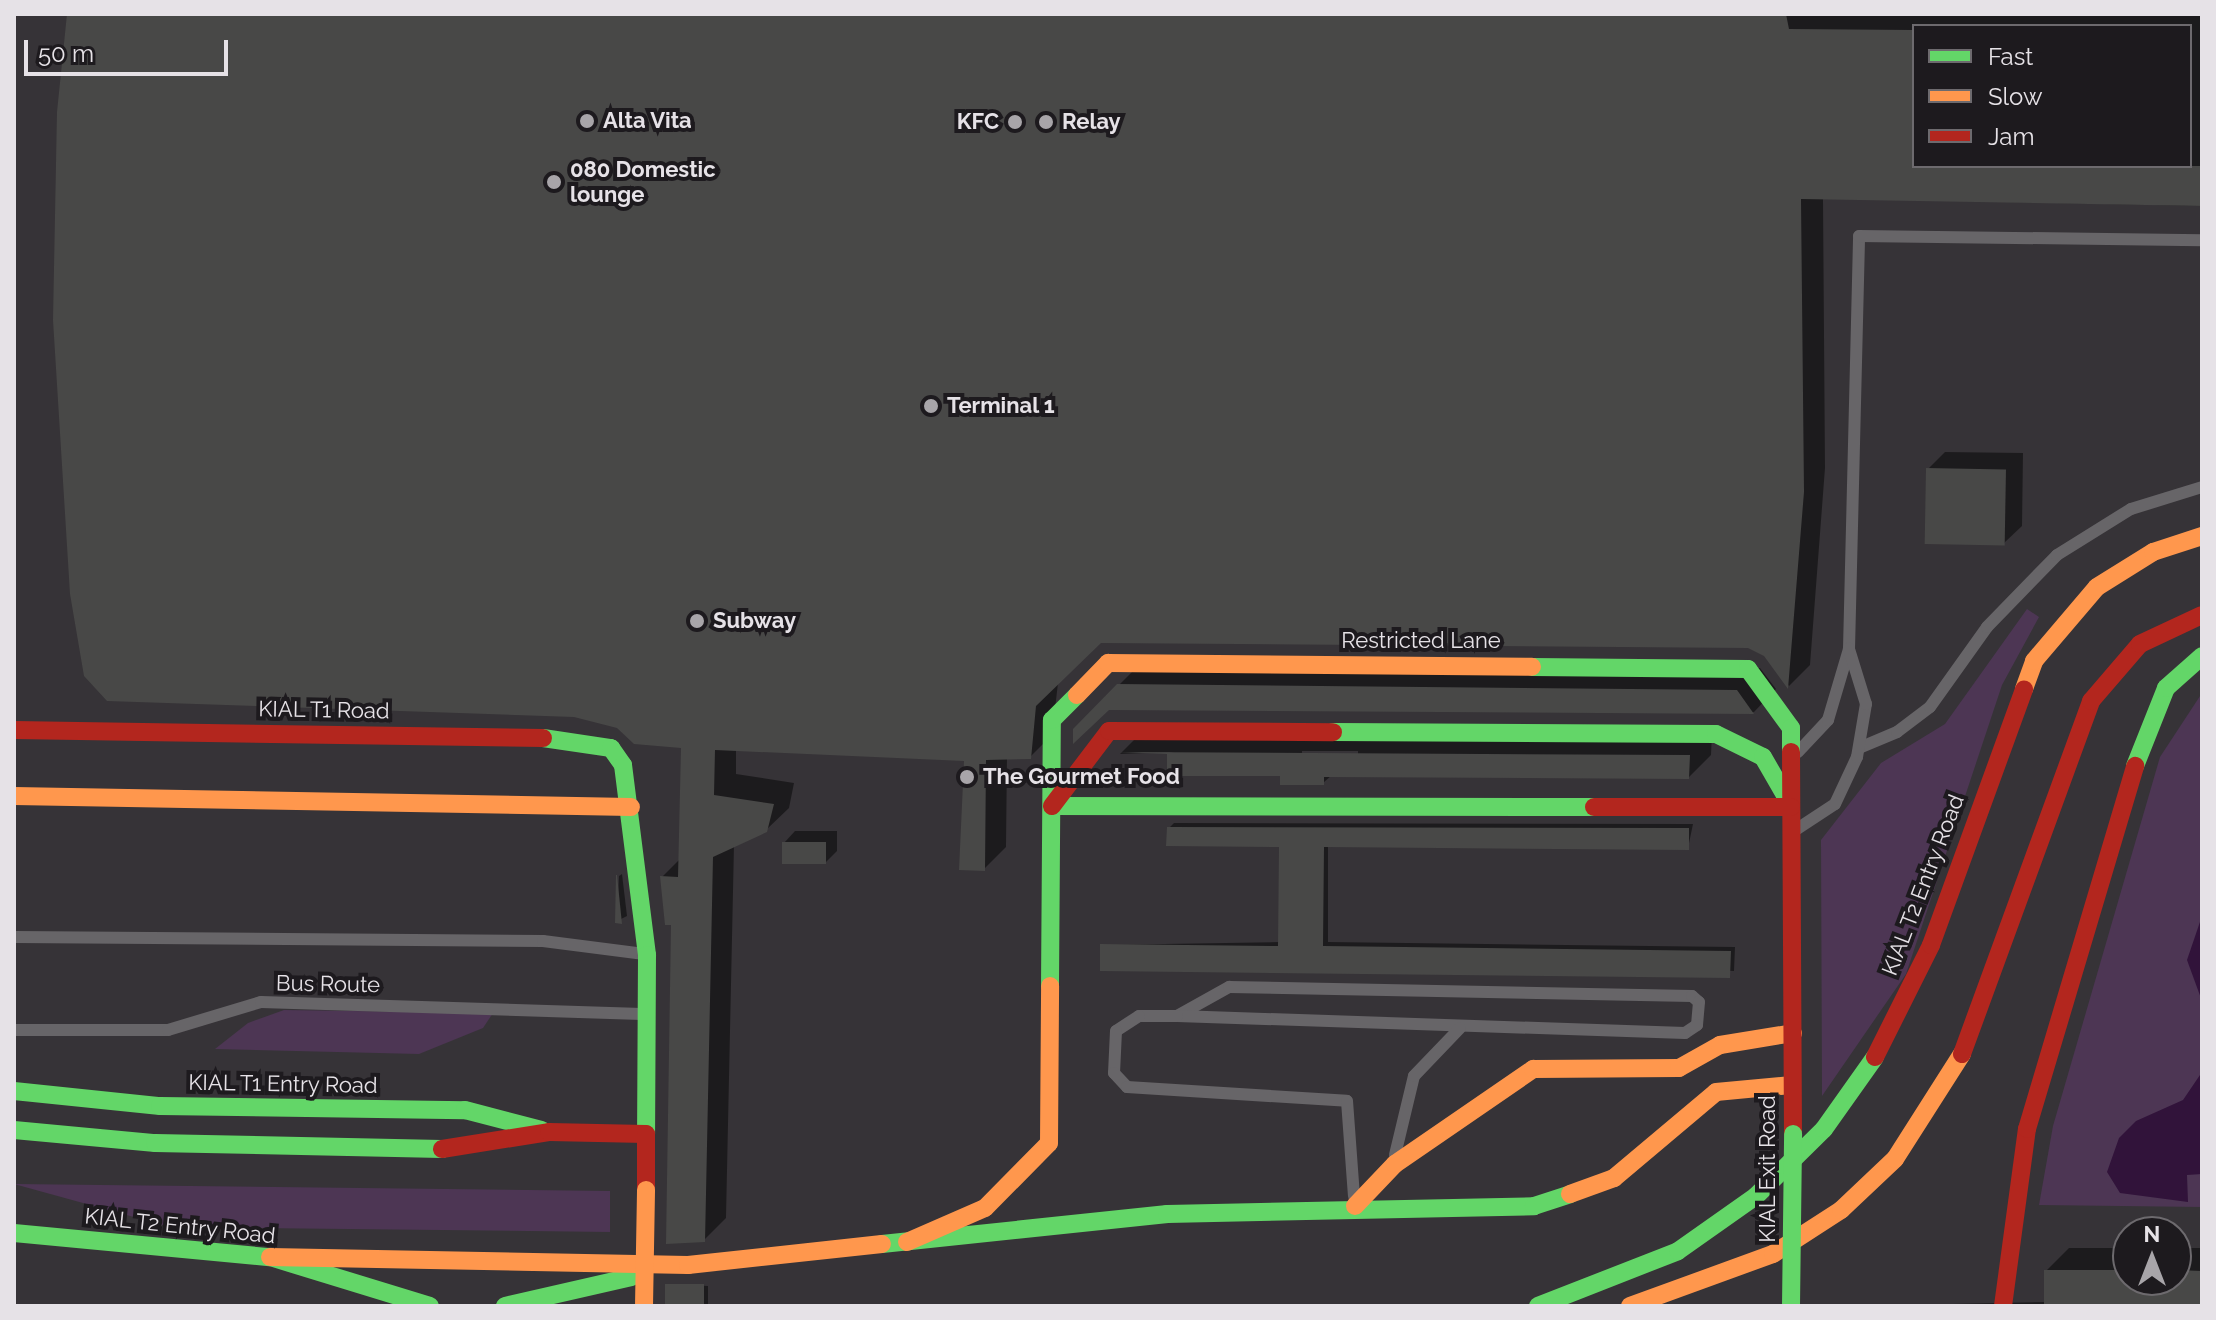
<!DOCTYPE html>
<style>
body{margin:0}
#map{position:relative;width:2216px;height:1320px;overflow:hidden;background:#363337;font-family:Raleway,sans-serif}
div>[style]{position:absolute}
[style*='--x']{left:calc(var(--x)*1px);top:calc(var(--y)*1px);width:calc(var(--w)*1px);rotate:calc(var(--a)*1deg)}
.green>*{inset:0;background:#4d3654}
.water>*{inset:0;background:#31133a}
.shadow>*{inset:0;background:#0007}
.building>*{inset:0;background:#484847;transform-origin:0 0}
.lane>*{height:12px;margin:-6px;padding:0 6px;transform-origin:6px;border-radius:6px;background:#676568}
.fast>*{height:18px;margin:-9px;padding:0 9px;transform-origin:9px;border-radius:9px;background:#63d668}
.slow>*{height:18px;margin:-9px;padding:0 9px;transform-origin:9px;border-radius:9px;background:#ff974d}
.jam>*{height:18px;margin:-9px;padding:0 9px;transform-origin:9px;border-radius:9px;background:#b3261e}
.fast-bridge>*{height:18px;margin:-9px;padding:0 9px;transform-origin:9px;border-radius:9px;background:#63d668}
.slow-bridge>*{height:18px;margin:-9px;padding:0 9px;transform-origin:9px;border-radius:9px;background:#ff974d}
.dots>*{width:22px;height:22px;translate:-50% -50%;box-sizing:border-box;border:4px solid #1d1a1e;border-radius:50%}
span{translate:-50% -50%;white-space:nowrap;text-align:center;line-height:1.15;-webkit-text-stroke:8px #1d1a1e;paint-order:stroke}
.poi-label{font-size:22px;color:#e6e2e7;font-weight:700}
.left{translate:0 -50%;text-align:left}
.right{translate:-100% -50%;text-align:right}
.street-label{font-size:22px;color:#e6e2e7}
.frame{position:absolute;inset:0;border:16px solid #e6e2e7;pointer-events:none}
.legend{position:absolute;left:1912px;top:24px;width:280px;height:144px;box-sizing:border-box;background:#1d1a1e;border:2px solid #6d6a6e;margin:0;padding:10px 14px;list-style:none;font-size:24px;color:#e6e2e7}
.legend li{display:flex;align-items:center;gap:16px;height:40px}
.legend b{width:40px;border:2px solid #6d6a6e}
.north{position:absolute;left:2112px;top:1216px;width:80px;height:80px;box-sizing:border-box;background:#1d1a1e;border:2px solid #6d6a6e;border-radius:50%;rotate:0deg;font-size:22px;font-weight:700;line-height:32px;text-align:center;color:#e6e2e7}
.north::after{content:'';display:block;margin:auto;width:28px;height:36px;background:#a8a5a9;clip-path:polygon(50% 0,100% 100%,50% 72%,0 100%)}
.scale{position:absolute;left:24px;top:40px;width:204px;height:36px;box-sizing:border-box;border:4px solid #e6e2e7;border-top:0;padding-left:10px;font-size:24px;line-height:28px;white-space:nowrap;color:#e6e2e7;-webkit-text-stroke:6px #1d1a1e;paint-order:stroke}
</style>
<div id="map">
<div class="green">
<i style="clip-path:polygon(2027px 609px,2039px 617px,2002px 685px,1906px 974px,1822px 1096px,1821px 840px,1881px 763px,1945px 724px)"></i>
<i style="clip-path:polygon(2202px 693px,2202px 1207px,2039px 1205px,2053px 1126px,2160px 757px)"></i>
<i style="clip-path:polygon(284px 1010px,493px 1013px,483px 1028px,419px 1054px,215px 1049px,248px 1023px)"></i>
<i style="clip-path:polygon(14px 1184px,610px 1191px,610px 1232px,170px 1227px)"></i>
</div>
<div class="water">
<i style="clip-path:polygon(2202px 916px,2202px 1001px,2187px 960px)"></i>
<i style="clip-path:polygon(2202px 1072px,2202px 1174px,2187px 1175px,2188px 1202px,2120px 1193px,2107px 1172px,2119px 1138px,2136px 1121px,2183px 1100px)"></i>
</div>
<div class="shadow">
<i style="clip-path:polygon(evenodd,69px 14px,2202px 14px,2202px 206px,1823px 198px,1825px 468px,1810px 665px,1789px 686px,1766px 655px,1749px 646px,1100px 641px,1058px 683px,1052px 735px,1030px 757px,1007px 757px,1006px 847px,984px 869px,966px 759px,736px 749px,736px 774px,794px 783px,789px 808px,766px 830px,734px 845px,726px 1218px,704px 1240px,673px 923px,662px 877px,681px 858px,683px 746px,69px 14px,1914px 26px,2190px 26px,2190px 166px,1914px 166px,1914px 26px)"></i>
<i style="clip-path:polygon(1945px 452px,2023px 453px,2022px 526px,2004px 543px,1928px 469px)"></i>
<i style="clip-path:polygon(1142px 662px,1760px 668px,1776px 689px,1754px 712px,1108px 708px,1075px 729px)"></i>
<i style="clip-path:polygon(evenodd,1144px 730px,1712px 733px,1711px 755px,1689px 777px,1332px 775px,1323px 783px,1169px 752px,1120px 754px,1144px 730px,1302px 751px,1358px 751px,1358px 755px,1302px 755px,1302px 751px)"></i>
<i style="clip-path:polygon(1174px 823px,1693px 824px,1688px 848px,1328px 845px,1328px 942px,1735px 947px,1734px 971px,1102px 945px,1280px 942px,1281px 845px,1169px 828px)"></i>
<i style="clip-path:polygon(795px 831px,837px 831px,837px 851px,826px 862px,784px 843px)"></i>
<i style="clip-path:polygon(622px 874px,627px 916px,617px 921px,619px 876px)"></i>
<i style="clip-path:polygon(2069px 1248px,2128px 1248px,2128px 1280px,2176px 1280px,2176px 1248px,2202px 1248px,2202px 1306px,1860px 1306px,2046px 1302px,2046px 1271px)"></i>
<i style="clip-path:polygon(670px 1284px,708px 1286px,708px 1306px,667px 1306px)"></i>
</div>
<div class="building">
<i style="clip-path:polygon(67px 14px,1786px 14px,1789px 29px,1914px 30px,1914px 166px,2202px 166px,2202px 206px,1801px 199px,1804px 492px,1788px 689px,1764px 656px,1748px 648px,1101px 643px,1036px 706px,1031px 759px,986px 760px,985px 871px,959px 870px,964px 761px,715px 750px,714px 795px,774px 804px,767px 832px,713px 857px,705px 1242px,666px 1244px,671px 925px,665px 925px,660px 876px,678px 877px,681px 748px,634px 744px,617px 728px,574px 717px,107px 701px,84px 676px,70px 594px,53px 320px,57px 112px)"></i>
<i style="left:1926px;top:468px;width:80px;height:76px;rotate:1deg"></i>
<i style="clip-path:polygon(1117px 684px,1737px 690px,1754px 714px,1109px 710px,1073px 744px,1073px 729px)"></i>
<i style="clip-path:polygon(1119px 752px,1690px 755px,1689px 779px,1324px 777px,1324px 785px,1280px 785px,1280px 776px,1167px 776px,1167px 754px)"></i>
<i style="clip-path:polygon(1167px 827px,1689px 828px,1689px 850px,1324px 847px,1323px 946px,1731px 951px,1730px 978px,1100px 971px,1100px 944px,1278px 946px,1279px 847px,1166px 846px)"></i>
<i style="left:782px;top:842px;width:44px;height:22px"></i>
<i style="clip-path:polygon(616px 875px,617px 875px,622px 924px,615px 923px)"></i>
<i style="clip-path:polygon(2044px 1270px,2128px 1270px,2128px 1280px,2176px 1280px,2176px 1270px,2202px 1271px,2202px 1306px,2044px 1306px)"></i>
<i style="left:704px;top:1284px;width:22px;height:39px;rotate:90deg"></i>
</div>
<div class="lane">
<i style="--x:1859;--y:748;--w:41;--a:-22.8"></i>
<i style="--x:1897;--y:732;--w:41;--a:-37.1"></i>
<i style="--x:1930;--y:707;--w:98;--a:-54.5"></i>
<i style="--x:1987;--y:627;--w:100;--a:-45.8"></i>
<i style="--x:2057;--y:555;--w:87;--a:-31.9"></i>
<i style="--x:2131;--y:509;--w:74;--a:-17.2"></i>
<i style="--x:1798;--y:752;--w:44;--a:-46.8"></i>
<i style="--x:1828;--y:720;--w:74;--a:-73.5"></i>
<i style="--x:1849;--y:649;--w:413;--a:-88.6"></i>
<i style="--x:1859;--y:236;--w:343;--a:0.7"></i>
<i style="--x:1797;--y:829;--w:45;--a:-33.3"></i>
<i style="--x:1835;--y:804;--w:52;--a:-64.9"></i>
<i style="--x:1857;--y:757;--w:54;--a:-80.4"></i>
<i style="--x:1866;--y:704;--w:58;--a:-107.2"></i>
<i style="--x:14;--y:937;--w:529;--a:0.43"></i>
<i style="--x:543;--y:941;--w:102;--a:7.3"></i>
<i style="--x:1177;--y:1016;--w:60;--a:-29.1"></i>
<i style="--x:1229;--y:987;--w:463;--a:1.1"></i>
<i style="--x:1692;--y:996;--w:9;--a:41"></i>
<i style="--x:1699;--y:1002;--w:23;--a:95"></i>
<i style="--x:1697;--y:1025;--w:14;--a:146"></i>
<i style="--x:1685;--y:1033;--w:508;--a:-178.08"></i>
<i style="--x:1177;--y:1016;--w:38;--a:180"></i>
<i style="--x:1139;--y:1016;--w:27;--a:147"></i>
<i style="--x:1116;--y:1031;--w:42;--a:92.7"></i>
<i style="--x:1114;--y:1073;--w:19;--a:47"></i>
<i style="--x:1127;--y:1087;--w:220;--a:3.6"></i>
<i style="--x:1347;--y:1101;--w:95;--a:85.8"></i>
<i style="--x:14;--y:1030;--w:154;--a:0"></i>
<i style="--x:168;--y:1030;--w:97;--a:-16.8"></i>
<i style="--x:261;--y:1002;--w:381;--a:1.8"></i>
<i style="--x:1395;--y:1155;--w:81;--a:-76.5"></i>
<i style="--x:1414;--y:1076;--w:66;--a:-46.2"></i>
</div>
<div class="fast">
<i style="--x:1532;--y:667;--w:216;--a:0.5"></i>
<i style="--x:1748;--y:669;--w:73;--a:53.9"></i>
<i style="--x:1791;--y:728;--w:24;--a:90"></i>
<i style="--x:1333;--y:732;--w:383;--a:0.3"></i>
<i style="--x:1716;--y:734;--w:52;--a:26.1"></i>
<i style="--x:1763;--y:757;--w:52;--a:60"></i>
<i style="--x:543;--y:738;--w:69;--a:8.4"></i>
<i style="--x:611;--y:748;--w:21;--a:55"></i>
<i style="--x:623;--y:765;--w:192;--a:82.8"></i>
<i style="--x:647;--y:955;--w:179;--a:90.3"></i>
<i style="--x:2135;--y:766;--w:84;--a:-68.3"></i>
<i style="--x:2166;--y:688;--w:48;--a:-41.6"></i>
<i style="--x:1052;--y:806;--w:542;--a:0.11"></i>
<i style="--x:1050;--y:986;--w:266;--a:-89.6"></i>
<i style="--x:1052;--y:720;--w:35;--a:-45"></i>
<i style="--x:14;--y:1091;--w:147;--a:5.9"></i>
<i style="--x:160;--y:1106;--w:305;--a:0.8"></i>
<i style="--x:465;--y:1110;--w:79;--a:14.7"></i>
<i style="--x:14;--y:1130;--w:142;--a:5.3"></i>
<i style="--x:155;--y:1143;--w:287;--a:1.2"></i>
<i style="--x:14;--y:1233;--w:257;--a:5.4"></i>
<i style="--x:270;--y:1257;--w:167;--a:17"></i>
<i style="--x:882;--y:1244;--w:287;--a:-6"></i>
<i style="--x:1167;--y:1214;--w:367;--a:-1.2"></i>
<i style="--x:1534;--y:1206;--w:38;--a:-18"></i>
<i style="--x:505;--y:1306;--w:130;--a:-12.9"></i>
<i style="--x:1538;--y:1306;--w:150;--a:-21.4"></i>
<i style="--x:1678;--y:1251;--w:95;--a:-35.2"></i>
<i style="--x:1756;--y:1196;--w:95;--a:-44.6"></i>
<i style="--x:1824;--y:1129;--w:88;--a:-54.7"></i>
</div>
<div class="slow">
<i style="--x:2024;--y:689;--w:30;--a:-70"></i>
<i style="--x:2034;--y:661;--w:97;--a:-49.6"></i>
<i style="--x:2097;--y:587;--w:66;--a:-32"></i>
<i style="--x:2153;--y:552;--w:52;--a:-18.1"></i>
<i style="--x:1077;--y:695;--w:45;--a:-45.9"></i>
<i style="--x:1108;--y:663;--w:424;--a:0.5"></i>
<i style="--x:14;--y:796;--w:617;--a:1.02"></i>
<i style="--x:1570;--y:1194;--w:47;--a:-20"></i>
<i style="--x:1614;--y:1178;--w:133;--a:-40.1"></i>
<i style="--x:1716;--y:1092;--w:76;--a:-5.3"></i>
<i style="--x:1355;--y:1206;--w:58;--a:-46.4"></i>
<i style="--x:1395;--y:1164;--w:168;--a:-34.5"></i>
<i style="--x:1533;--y:1069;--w:146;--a:-0.4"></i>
<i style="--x:1679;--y:1068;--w:47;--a:-29.3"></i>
<i style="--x:1720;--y:1045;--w:74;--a:-9.3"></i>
<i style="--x:907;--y:1242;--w:85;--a:-23.6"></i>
<i style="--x:985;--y:1208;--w:91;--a:-45.4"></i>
<i style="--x:1049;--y:1143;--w:157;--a:-89.6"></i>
<i style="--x:270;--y:1257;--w:418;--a:1.1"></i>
<i style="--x:688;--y:1265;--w:195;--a:-6.2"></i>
<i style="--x:1630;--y:1306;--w:152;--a:-20"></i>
<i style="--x:1773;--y:1254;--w:81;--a:-32.9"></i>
<i style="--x:1841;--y:1210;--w:74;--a:-43.4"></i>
<i style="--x:1895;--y:1159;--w:125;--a:-57.5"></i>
</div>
<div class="jam">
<i style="--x:14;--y:730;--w:529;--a:0.87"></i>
<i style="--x:1791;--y:752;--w:382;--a:89.7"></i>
<i style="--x:1052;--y:806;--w:94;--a:-52.8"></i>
<i style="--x:1109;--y:731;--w:224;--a:0.3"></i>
<i style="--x:1594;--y:807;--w:197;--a:0"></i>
<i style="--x:1962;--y:1054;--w:376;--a:-69.9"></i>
<i style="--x:2091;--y:701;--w:75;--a:-49.3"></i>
<i style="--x:2140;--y:644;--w:68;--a:-25.1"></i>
<i style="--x:1875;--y:1057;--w:125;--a:-63.4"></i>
<i style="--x:1931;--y:945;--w:272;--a:-70"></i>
<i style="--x:442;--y:1149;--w:108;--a:-9"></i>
<i style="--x:549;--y:1132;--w:97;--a:1.2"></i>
<i style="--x:646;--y:1134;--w:56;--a:90"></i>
<i style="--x:2003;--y:1306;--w:179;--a:-82.3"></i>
<i style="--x:2027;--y:1129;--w:379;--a:-73.4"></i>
</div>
<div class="fast-bridge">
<i style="--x:1791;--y:1306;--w:172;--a:-89.3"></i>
</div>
<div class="slow-bridge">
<i style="--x:644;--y:1306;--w:116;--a:-89"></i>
</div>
<div class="dots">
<i style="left:587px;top:121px;background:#a8a5a9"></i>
<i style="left:1015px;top:122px;background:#a8a5a9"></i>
<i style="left:1046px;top:122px;background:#a8a5a9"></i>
<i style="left:554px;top:182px;background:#a8a5a9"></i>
<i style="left:931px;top:406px;background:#a8a5a9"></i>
<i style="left:697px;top:621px;background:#a8a5a9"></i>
<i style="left:967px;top:777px;background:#a8a5a9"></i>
</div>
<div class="poi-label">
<span class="left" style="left:603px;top:121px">Alta Vita</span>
<span class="right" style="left:999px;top:122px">KFC</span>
<span class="left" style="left:1062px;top:122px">Relay</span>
<span class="left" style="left:570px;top:182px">080 Domestic<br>lounge</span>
<span class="left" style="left:947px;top:406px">Terminal 1</span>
<span class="left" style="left:713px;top:621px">Subway</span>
<span class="left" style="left:983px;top:777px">The Gourmet Food</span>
</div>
<div class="street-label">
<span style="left:1421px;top:641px">Restricted Lane</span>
<span style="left:324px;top:710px;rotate:1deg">KIAL T1 Road</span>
<span style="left:1923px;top:885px;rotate:-69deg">KIAL T2 Entry Road</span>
<span style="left:328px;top:984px;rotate:1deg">Bus Route</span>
<span style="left:283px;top:1084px;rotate:1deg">KIAL T1 Entry Road</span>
<span style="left:1768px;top:1169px;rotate:-90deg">KIAL Exit Road</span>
<span style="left:180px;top:1226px;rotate:6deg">KIAL T2 Entry Road</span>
</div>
<div class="frame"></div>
<ul class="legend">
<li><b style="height:10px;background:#63d668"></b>Fast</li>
<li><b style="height:10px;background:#ff974d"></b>Slow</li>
<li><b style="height:10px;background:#b3261e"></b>Jam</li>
</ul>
<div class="north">N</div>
<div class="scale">50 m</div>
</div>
